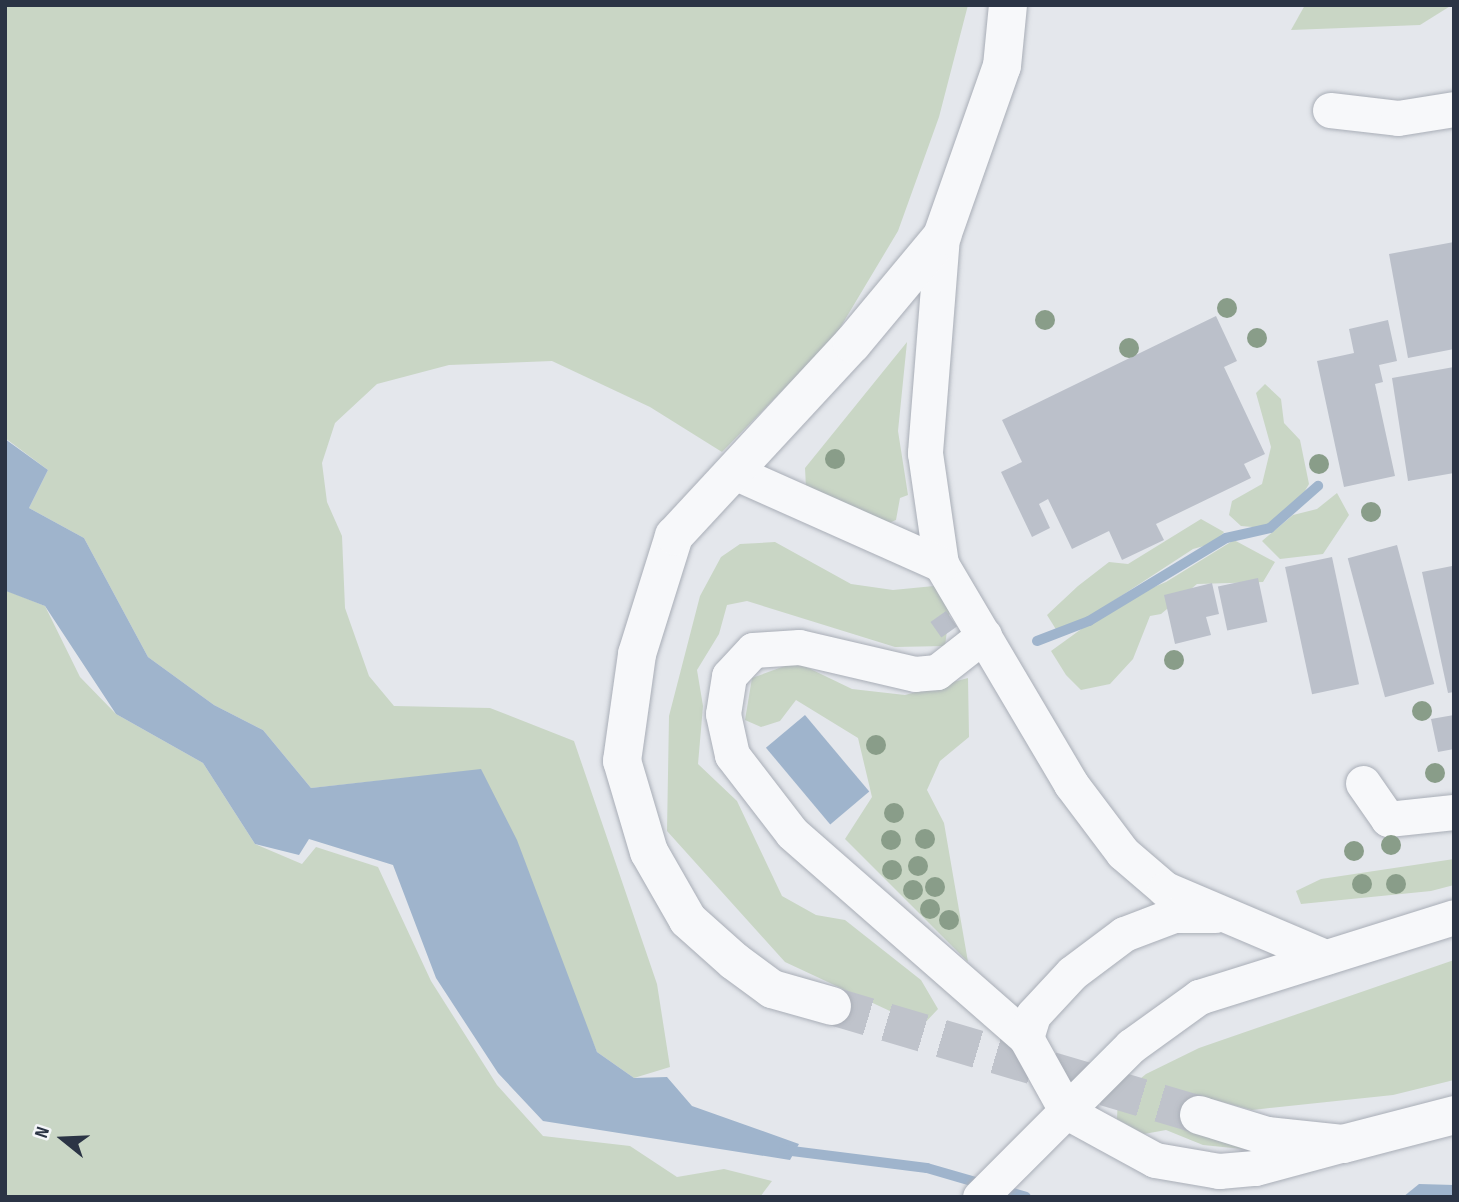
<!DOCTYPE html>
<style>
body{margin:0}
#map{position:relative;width:1459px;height:1202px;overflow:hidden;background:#e4e7ec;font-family:"Sofia Sans Condensed",sans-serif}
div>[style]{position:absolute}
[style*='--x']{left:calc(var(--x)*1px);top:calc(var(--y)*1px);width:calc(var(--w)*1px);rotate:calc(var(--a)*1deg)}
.green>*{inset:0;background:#c9d6c5}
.water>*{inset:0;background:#9fb4cc;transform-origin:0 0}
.stream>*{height:10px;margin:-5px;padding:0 5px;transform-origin:5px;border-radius:5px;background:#9fb4cc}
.building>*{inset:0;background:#bbc0ca;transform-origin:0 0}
.tertiary-tunnel>*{height:38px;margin-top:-19px;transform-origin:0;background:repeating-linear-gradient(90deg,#bfc3cb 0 38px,transparent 0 57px)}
.roads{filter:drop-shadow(0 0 2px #a9aeb7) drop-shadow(0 0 2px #a9aeb7)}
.minor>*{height:35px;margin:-17.5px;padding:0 17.5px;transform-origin:17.5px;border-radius:17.5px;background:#f7f8fa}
.tertiary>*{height:38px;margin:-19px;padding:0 19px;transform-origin:19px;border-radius:19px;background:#f7f8fa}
.trees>*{width:20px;height:20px;margin:-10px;border-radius:50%;background:#899d89}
span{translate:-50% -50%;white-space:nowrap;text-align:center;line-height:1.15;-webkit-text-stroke:6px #f4f6f9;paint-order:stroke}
.frame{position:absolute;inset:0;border:7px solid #2b3445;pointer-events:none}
.north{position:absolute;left:28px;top:1104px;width:70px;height:70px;-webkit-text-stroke:5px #f4f6f9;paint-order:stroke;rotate:288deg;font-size:19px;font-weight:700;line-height:28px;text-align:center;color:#2b3445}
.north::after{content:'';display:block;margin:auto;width:24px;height:32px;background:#2b3445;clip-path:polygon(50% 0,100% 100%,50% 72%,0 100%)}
</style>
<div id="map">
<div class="green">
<i style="clip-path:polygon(5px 5px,968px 5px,939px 117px,898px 231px,834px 338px,722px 452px,650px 407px,552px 361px,449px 365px,377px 384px,335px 423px,322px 463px,327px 502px,342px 536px,345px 608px,369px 676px,394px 706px,490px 708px,574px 741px,657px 984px,670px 1067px,634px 1078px,597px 1052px,481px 770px,311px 788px,263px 730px,214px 705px,148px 657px,84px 538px,29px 508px,48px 470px,5px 438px)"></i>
<i style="clip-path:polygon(1305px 5px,1452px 5px,1420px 25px,1291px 30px)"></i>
<i style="clip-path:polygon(907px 342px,898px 431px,908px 495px,900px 498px,896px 520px,882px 526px,806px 488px,805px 468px)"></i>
<i style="clip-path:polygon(1265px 384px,1281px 399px,1284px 423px,1300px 440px,1309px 484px,1296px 506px,1264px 528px,1241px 526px,1229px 515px,1232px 501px,1262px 484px,1271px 447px,1256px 393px)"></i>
<i style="clip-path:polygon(1337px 493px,1349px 515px,1323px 554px,1280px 559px,1262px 541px,1293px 515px,1317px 509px)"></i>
<i style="clip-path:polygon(1201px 519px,1224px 532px,1215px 543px,1193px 549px,1069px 630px,1057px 631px,1047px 615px,1078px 586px,1109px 562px,1128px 564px)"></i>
<i style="clip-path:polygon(1234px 540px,1275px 562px,1263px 582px,1197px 584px,1161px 614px,1150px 616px,1133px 659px,1110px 684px,1081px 690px,1066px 675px,1051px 651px,1120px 601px,1166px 582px)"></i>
<i style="clip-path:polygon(775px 542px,851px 584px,893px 590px,934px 586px,950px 607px,945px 646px,895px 647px,747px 601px,727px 605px,719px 634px,697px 670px,703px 706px,698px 764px,737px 801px,782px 896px,816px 915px,845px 920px,921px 980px,938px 1009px,922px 1026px,785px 962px,667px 831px,669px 716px,700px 596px,721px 557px,740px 544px)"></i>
<i style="clip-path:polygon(5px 590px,45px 606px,80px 677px,116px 714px,203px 763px,255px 844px,302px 864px,316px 847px,378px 867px,431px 981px,497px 1085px,543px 1136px,630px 1146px,677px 1177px,724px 1169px,772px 1181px,760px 1197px,5px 1197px)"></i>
<i style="clip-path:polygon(796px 662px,852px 689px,905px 695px,968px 678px,969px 737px,940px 761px,927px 790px,944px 823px,968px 962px,845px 839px,872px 797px,858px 738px,796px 700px,780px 721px,761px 727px,745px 720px,752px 678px)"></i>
<i style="clip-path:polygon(1454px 859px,1454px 885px,1431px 891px,1301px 904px,1296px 891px,1321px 879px)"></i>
<i style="clip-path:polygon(1454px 960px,1454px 1080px,1393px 1095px,1252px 1110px,1204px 1097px,1252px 1140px,1243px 1149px,1203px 1145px,1166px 1130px,1144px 1134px,1117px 1119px,1118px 1097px,1146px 1074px,1199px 1048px)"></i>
</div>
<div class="water">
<i style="clip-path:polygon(5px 439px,48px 470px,29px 508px,84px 538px,148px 657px,214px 705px,263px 730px,311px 788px,481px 769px,517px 840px,597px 1052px,634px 1078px,667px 1077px,692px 1106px,799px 1144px,790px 1160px,543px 1121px,498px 1073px,436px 978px,393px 865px,309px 839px,299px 855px,255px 844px,203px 763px,116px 714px,45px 606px,6px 591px)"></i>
<i style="left:805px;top:715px;width:100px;height:51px;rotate:50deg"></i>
<i style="clip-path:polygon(1419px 1184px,1454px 1185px,1454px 1197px,1403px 1197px)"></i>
</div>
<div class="stream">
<i style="--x:1037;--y:641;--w:56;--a:-21"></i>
<i style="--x:1089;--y:621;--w:160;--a:-31.2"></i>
<i style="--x:1226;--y:538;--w:45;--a:-12.8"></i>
<i style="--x:1270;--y:528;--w:64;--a:-41.2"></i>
<i style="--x:784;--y:1150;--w:144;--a:7.2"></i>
<i style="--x:927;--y:1168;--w:57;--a:16.2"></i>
<i style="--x:1000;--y:1189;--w:27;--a:17"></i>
</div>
<div class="building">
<i style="clip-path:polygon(1454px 242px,1454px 349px,1408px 358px,1389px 254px)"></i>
<i style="clip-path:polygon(1216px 316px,1237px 361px,1224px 367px,1265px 454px,1244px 464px,1251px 478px,1156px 524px,1164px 540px,1122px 560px,1109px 531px,1072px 549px,1048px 499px,1039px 504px,1050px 528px,1032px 537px,1001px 472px,1022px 462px,1002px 420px)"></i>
<i style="clip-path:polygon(1388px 320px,1397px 361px,1379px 365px,1383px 382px,1375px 384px,1395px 476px,1344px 487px,1317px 361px,1354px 353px,1349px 329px)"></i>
<i style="clip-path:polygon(1454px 367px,1454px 473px,1408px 481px,1392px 378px)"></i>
<i style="left:1397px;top:545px;width:144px;height:51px;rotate:75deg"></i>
<i style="left:1332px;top:557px;width:130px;height:48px;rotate:78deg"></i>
<i style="clip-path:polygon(1452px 566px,1454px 692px,1448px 693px,1422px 572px)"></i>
<i style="left:1258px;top:578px;width:45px;height:41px;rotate:78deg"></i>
<i style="clip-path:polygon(1212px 583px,1219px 614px,1206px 617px,1211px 635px,1175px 644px,1164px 595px)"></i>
<i style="left:946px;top:611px;width:19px;height:19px;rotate:55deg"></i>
<i style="clip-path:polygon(1454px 715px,1454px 749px,1438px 752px,1431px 719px)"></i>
</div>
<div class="tertiary-tunnel">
<i style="--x:832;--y:1006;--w:383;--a:16.5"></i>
</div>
<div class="roads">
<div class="minor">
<i style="--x:1330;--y:110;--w:68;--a:6.7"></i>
<i style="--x:1398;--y:118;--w:57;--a:-9.1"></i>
<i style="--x:942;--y:236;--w:218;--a:94.5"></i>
<i style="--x:925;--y:453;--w:112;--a:81.8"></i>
<i style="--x:941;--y:564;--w:256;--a:59.4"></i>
<i style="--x:1071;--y:784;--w:86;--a:53"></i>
<i style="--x:1123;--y:853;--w:55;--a:40.6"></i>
<i style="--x:1165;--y:889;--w:174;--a:23"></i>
<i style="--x:734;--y:472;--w:227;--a:24"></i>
<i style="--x:984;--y:635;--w:60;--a:141.8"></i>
<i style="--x:937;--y:672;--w:22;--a:175"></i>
<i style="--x:915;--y:674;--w:119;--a:-166.9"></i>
<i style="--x:799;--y:647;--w:46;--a:176.3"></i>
<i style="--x:753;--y:650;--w:35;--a:133"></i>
<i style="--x:729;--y:676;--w:38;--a:99"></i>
<i style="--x:723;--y:714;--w:42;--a:77.6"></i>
<i style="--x:732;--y:755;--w:98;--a:52.4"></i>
<i style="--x:792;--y:833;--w:311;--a:41.2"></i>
<i style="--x:1026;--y:1038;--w:85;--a:61"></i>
<i style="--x:1067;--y:1112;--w:100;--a:28.6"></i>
<i style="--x:1155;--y:1160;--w:65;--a:9.8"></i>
<i style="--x:1219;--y:1171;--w:36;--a:-5"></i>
<i style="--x:1255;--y:1168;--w:88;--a:-15.1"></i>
<i style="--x:1363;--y:783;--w:44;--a:55.2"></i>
<i style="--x:1388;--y:819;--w:66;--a:-6.1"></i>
<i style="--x:1026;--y:1038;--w:24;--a:-73"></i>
<i style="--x:1033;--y:1015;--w:57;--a:-47.1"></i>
<i style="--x:1072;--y:973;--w:65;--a:-36.9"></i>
<i style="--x:1124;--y:934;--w:53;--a:-20.8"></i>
<i style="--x:1174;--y:915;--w:41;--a:0"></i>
<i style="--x:980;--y:1197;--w:214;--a:-45"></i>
<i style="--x:1131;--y:1046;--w:84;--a:-35.8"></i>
<i style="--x:1199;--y:997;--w:267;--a:-17.4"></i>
</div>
<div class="tertiary">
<i style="--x:832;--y:1006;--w:62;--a:-164.2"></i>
<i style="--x:772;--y:989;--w:47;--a:-143.6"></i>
<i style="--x:734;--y:961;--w:62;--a:-138.3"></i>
<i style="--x:688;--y:920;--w:78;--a:-119.8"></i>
<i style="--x:649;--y:852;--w:95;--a:-106.5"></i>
<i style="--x:622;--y:761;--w:108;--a:-82"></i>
<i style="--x:637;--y:654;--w:124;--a:-72.6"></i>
<i style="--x:674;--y:536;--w:262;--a:-47.2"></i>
<i style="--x:852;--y:344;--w:141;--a:-50.2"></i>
<i style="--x:942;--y:236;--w:180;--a:-70.6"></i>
<i style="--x:1002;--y:66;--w:61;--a:-84.4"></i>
<i style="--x:1199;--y:1115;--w:71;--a:17.2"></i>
<i style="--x:1267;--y:1136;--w:76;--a:6"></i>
<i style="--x:1343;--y:1144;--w:115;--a:-14.6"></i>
</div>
</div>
<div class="trees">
<i style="left:1227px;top:308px"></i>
<i style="left:1045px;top:320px"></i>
<i style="left:1257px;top:338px"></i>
<i style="left:1129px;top:348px"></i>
<i style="left:835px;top:459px"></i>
<i style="left:1319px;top:464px"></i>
<i style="left:1371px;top:512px"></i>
<i style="left:1174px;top:660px"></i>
<i style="left:1422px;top:711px"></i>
<i style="left:876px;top:745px"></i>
<i style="left:1435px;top:773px"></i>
<i style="left:894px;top:813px"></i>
<i style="left:925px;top:839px"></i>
<i style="left:891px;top:840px"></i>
<i style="left:1391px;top:845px"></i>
<i style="left:1354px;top:851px"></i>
<i style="left:918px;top:866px"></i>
<i style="left:892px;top:870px"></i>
<i style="left:1362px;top:884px"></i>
<i style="left:1396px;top:884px"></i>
<i style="left:935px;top:887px"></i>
<i style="left:913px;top:890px"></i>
<i style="left:930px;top:909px"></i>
<i style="left:949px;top:920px"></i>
</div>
<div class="frame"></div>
<div class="north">N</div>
</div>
